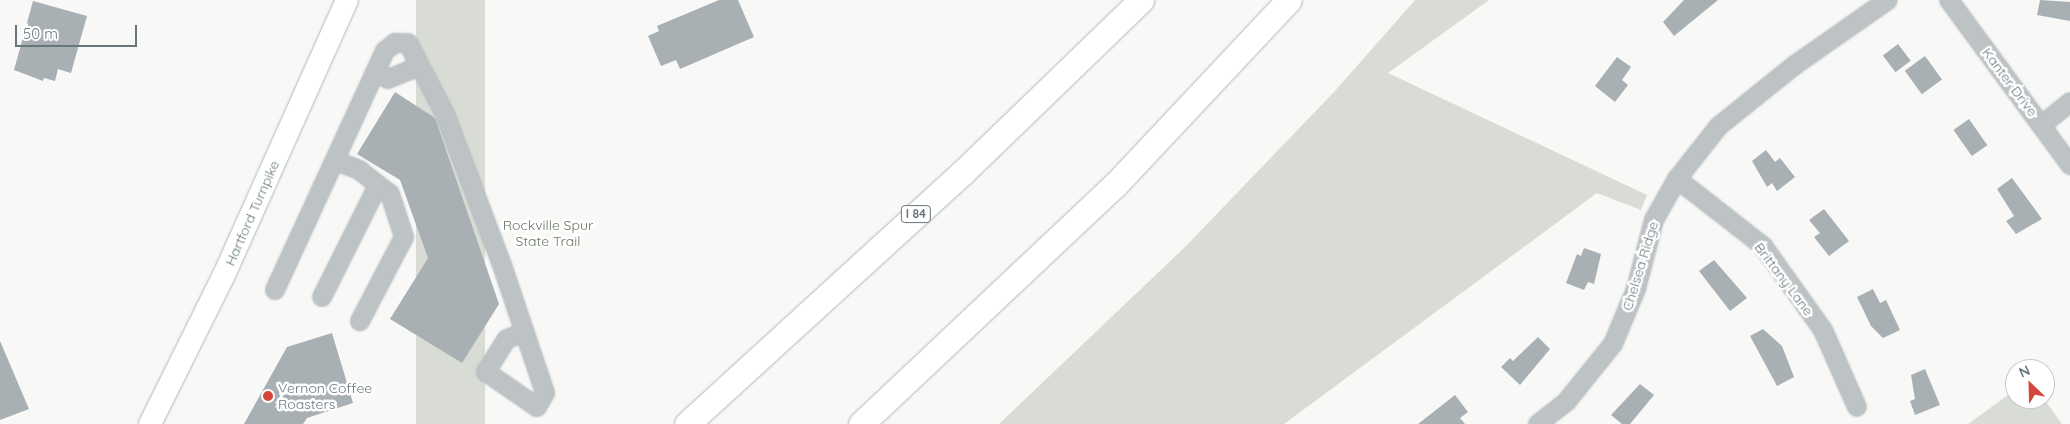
<!DOCTYPE html>
<style>
body{margin:0}
#map{position:relative;width:2070px;height:424px;overflow:hidden;background:#f8f8f6;font-family:Quicksand,sans-serif}
div>[style]{position:absolute}
[style*='--x']{left:calc(var(--x)*1px);top:calc(var(--y)*1px);width:calc(var(--w)*1px);rotate:calc(var(--a)*1deg)}
.green>*{inset:0;background:#d9dcd5;transform-origin:0 0}
.building>*{inset:0;background:#a8b0b4;transform-origin:0 0}
.roads{filter:drop-shadow(0 0 1px #b1b7ba) drop-shadow(0 0 1px #b1b7ba)}
.minor>*{height:18px;margin:-9px;padding:0 9px;transform-origin:9px;border-radius:9px;background:#bdc3c5}
.major>*{height:22px;margin:-11px;padding:0 11px;transform-origin:11px;border-radius:11px;background:#fff}
.highway>*{height:25px;margin:-12.5px;padding:0 12.5px;transform-origin:12.5px;border-radius:12.5px;background:#fff}
.dots>*{width:14px;height:14px;translate:-50% -50%;box-sizing:border-box;border:2px solid #fff;border-radius:50%}
span{translate:-50% -50%;white-space:nowrap;text-align:center;line-height:1.15;-webkit-text-stroke:5px #fff;paint-order:stroke}
.shield-label span{padding:1px 4px;background:#fff;border:1px solid;border-radius:4px;-webkit-text-stroke-width:0}
.shield-label{font-size:12px;color:#66777e;font-weight:700}
.street-label{font-size:14px;color:#66777e}
.park-label{font-size:14px;color:#6a7764}
.poi-label{font-size:14px;color:#66777e}
.left{translate:0 -50%;text-align:left}
.north{position:absolute;left:2005px;top:359px;width:50px;height:50px;box-sizing:border-box;background:#fff;border:1px solid #c2c9cb;border-radius:50%;rotate:336deg;font-size:14px;font-weight:700;line-height:20px;text-align:center;color:#66777e}
.north::after{content:'';display:block;margin:auto;width:18px;height:22px;background:#d4473a;clip-path:polygon(50% 0,100% 100%,50% 72%,0 100%)}
.scale{position:absolute;left:15px;top:25px;width:122px;height:22px;box-sizing:border-box;border:2px solid #66777e;border-top:0;padding-left:6px;font-size:15px;line-height:18px;white-space:nowrap;color:#66777e;-webkit-text-stroke:4px #fff;paint-order:stroke}
</style>
<div id="map">
<div class="green">
<i style="left:416px;top:0;width:69px;height:448px"></i>
<i style="clip-path:polygon(1415px 0,1489px 0,1388px 73px,1647px 195px,1641px 210px,1597px 193px,1284px 424px,999px 424px,1185px 247px,1334px 92px)"></i>
<i style="clip-path:polygon(2015px 390px,2015px 399px,2044px 399px,2062px 424px,1968px 424px)"></i>
</div>
<div class="building">
<i style="clip-path:polygon(719px 0,738px 0,754px 37px,680px 69px,676px 60px,661px 66px,648px 36px,659px 31px,657px 26px)"></i>
<i style="clip-path:polygon(1684px 0,1718px 0,1674px 36px,1663px 22px)"></i>
<i style="clip-path:polygon(2040px 0,2070px 2px,2070px 21px,2037px 15px)"></i>
<i style="clip-path:polygon(33px 1px,87px 16px,71px 73px,58px 69px,55px 81px,44px 78px,43px 81px,14px 70px)"></i>
<i style="left:1898px;top:44px;width:21px;height:19px;rotate:53deg"></i>
<i style="left:1925px;top:56px;width:29px;height:25px;rotate:54deg"></i>
<i style="clip-path:polygon(1617px 57px,1631px 67px,1622px 80px,1628px 85px,1615px 102px,1595px 86px)"></i>
<i style="clip-path:polygon(395px 92px,435px 118px,499px 304px,462px 363px,390px 319px,428px 258px,400px 180px,357px 154px)"></i>
<i style="left:1969px;top:119px;width:32px;height:19px;rotate:55deg"></i>
<i style="clip-path:polygon(1766px 150px,1775px 162px,1780px 158px,1795px 177px,1777px 191px,1772px 183px,1767px 187px,1752px 161px)"></i>
<i style="clip-path:polygon(2012px 178px,2042px 219px,2016px 234px,2006px 221px,2014px 216px,1997px 189px)"></i>
<i style="clip-path:polygon(1824px 209px,1849px 241px,1829px 256px,1814px 237px,1820px 233px,1809px 220px)"></i>
<i style="clip-path:polygon(1584px 248px,1601px 254px,1594px 284px,1588px 282px,1584px 290px,1566px 283px,1577px 254px,1581px 256px)"></i>
<i style="clip-path:polygon(1714px 260px,1747px 298px,1730px 311px,1699px 271px)"></i>
<i style="clip-path:polygon(1873px 289px,1880px 303px,1886px 300px,1900px 330px,1883px 338px,1871px 326px,1857px 297px)"></i>
<i style="clip-path:polygon(1763px 329px,1782px 346px,1794px 377px,1777px 386px,1750px 336px)"></i>
<i style="clip-path:polygon(332px 333px,353px 403px,307px 418px,303px 424px,244px 424px,287px 347px)"></i>
<i style="clip-path:polygon(1538px 337px,1550px 349px,1520px 385px,1501px 367px,1510px 358px,1513px 361px)"></i>
<i style="clip-path:polygon(0 341px,29px 409px,0 420px)"></i>
<i style="clip-path:polygon(1925px 369px,1940px 405px,1915px 415px,1910px 401px,1915px 399px,1911px 375px)"></i>
<i style="clip-path:polygon(1640px 384px,1654px 395px,1630px 424px,1622px 424px,1611px 415px)"></i>
<i style="clip-path:polygon(1455px 395px,1468px 412px,1460px 418px,1465px 424px,1418px 424px)"></i>
</div>
<div class="roads">
<div class="minor">
<i style="--x:1949;--y:0;--w:205;--a:53.7"></i>
<i style="--x:376;--y:71;--w:14;--a:34"></i>
<i style="--x:388;--y:79;--w:24;--a:-22"></i>
<i style="--x:410;--y:70;--w:11;--a:-45"></i>
<i style="--x:2042;--y:125;--w:36;--a:-39"></i>
<i style="--x:336;--y:161;--w:25;--a:21"></i>
<i style="--x:359;--y:170;--w:24;--a:38"></i>
<i style="--x:1677;--y:179;--w:109;--a:37.9"></i>
<i style="--x:1763;--y:246;--w:103;--a:54.5"></i>
<i style="--x:1823;--y:330;--w:84;--a:66.2"></i>
<i style="--x:275;--y:290;--w:263;--a:-65.3"></i>
<i style="--x:385;--y:51;--w:13;--a:-39"></i>
<i style="--x:395;--y:43;--w:13;--a:0"></i>
<i style="--x:408;--y:43;--w:80;--a:62.5"></i>
<i style="--x:445;--y:114;--w:161;--a:69.3"></i>
<i style="--x:502;--y:265;--w:135;--a:71.4"></i>
<i style="--x:545;--y:393;--w:16;--a:120"></i>
<i style="--x:537;--y:407;--w:62;--a:-145.5"></i>
<i style="--x:486;--y:372;--w:39;--a:-58"></i>
<i style="--x:507;--y:339;--w:18;--a:-22"></i>
<i style="--x:322;--y:297;--w:125;--a:-63.4"></i>
<i style="--x:378;--y:185;--w:15;--a:37"></i>
<i style="--x:390;--y:194;--w:45;--a:72"></i>
<i style="--x:404;--y:237;--w:95;--a:117.6"></i>
<i style="--x:1538;--y:424;--w:37;--a:-38"></i>
<i style="--x:1567;--y:401;--w:73;--a:-51.1"></i>
<i style="--x:1613;--y:344;--w:60;--a:-67.3"></i>
<i style="--x:1636;--y:289;--w:71;--a:-75.4"></i>
<i style="--x:1654;--y:220;--w:47;--a:-60.7"></i>
<i style="--x:1677;--y:179;--w:68;--a:-51.6"></i>
<i style="--x:1719;--y:126;--w:97;--a:-38.8"></i>
<i style="--x:1795;--y:65;--w:113;--a:-35"></i>
</div>
<div class="major">
<i style="--x:150;--y:424;--w:166;--a:-63.6"></i>
<i style="--x:224;--y:275;--w:301;--a:-65.9"></i>
</div>
<div class="highway">
<i style="--x:687;--y:424;--w:372;--a:-42.4"></i>
<i style="--x:962;--y:173;--w:249;--a:-44"></i>
<i style="--x:861;--y:424;--w:349;--a:-43.3"></i>
<i style="--x:1115;--y:185;--w:254;--a:-46.8"></i>
</div>
</div>
<div class="dots">
<i style="left:268px;top:396px;background:#d4473a"></i>
</div>
<div class="shield-label">
<span style="left:916px;top:214px">I 84</span>
</div>
<div class="street-label">
<span style="left:2010px;top:82px;rotate:53deg">Kanter Drive</span>
<span style="left:252px;top:213px;rotate:-66deg">Hartford Turnpike</span>
<span style="left:1640px;top:266px;rotate:-73deg">Chelsea Ridge</span>
<span style="left:1784px;top:279px;rotate:53deg">Brittany Lane</span>
</div>
<div class="park-label">
<span style="left:548px;top:233px">Rockville Spur<br>State Trail</span>
</div>
<div class="poi-label">
<span class="left" style="left:278px;top:396px">Vernon Coffee<br>Roasters</span>
</div>
<div class="north">N</div>
<div class="scale">50 m</div>
</div>
